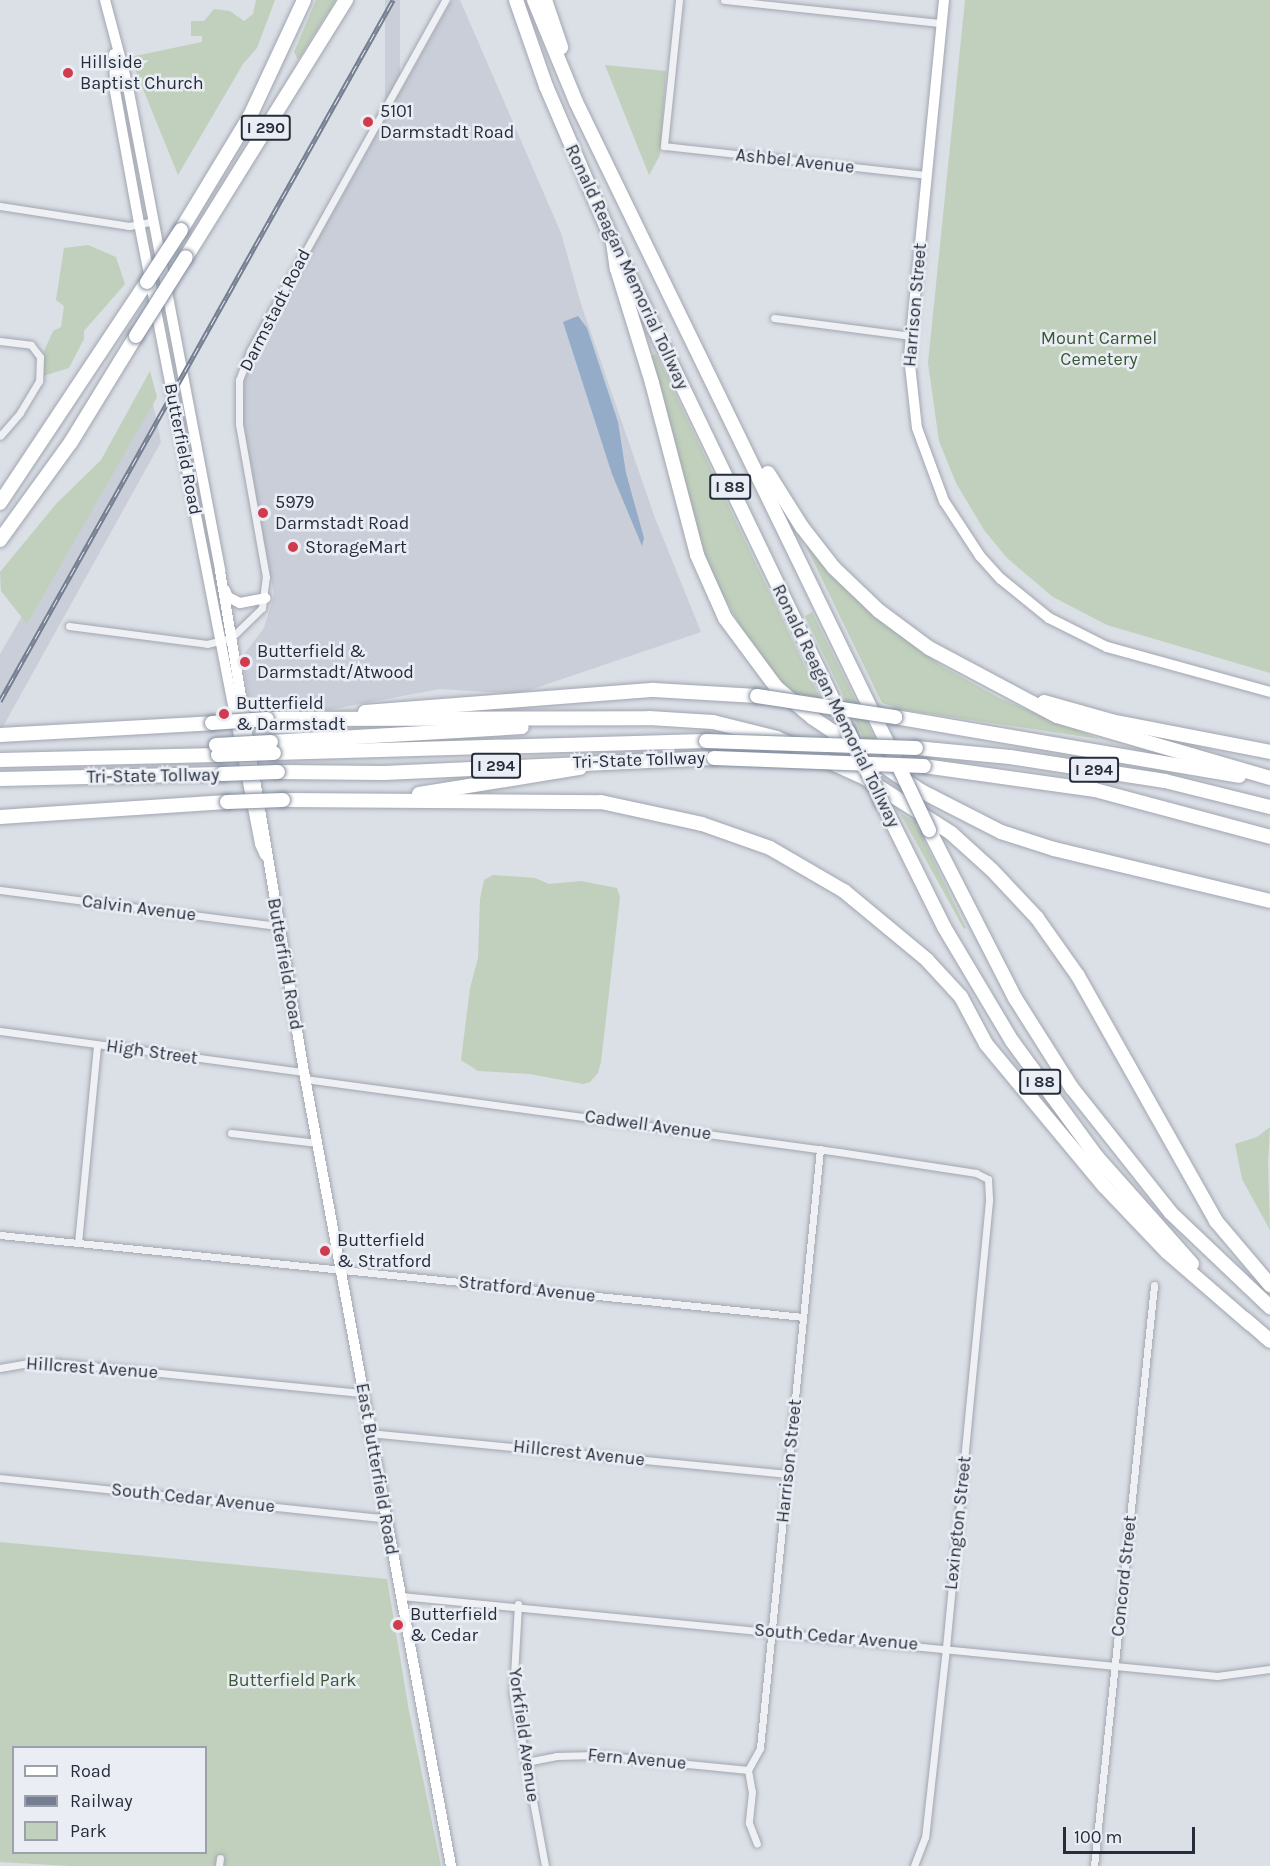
<!DOCTYPE html>
<style>
body{margin:0}
#map{position:relative;width:1270px;height:1866px;overflow:hidden;background:#dbdfe6;font-family:Karla,sans-serif}
div>[style]{position:absolute}
[style*='--x']{left:calc(var(--x)*1px);top:calc(var(--y)*1px);width:calc(var(--w)*1px);rotate:calc(var(--a)*1deg)}
.built>*{inset:0;background:#c9ced8;transform-origin:0 0}
.green>*{inset:0;background:#c0d0bc}
.water>*{inset:0;background:#94acc8}
.roads{filter:drop-shadow(0 0 2px #a1a6b0) drop-shadow(0 0 2px #a1a6b0)}
.street>*{height:7px;margin:-3.5px;padding:0 3.5px;transform-origin:3.5px;border-radius:3.5px;background:#eef0f4}
.secondary>*{height:10px;margin:-5px;padding:0 5px;transform-origin:5px;border-radius:5px;background:#fff}
.highway>*{height:14px;margin:-7px;padding:0 7px;transform-origin:7px;border-radius:7px;background:#fff}
.rail>*{height:5px;margin-top:-2.5px;transform-origin:0;background:repeating-linear-gradient(90deg,#eaeef4 0 9px,#747e90 0 18px);box-sizing:border-box;border-block:2px solid #747e90}
.bridges{filter:drop-shadow(0 0 2px #828c9d) drop-shadow(0 0 2px #828c9d)}
.highway-bridge>*{height:14px;margin:-7px;padding:0 7px;transform-origin:7px;border-radius:7px;background:#fff}
.dots>*{width:16px;height:16px;translate:-50% -50%;box-sizing:border-box;border:3px solid #eaeef4;border-radius:50%}
span{translate:-50% -50%;white-space:nowrap;text-align:center;line-height:1.15;-webkit-text-stroke:5px #eaeef4;paint-order:stroke}
.shield-label span{padding:2px 4px;background:#eaeef4;border:2px solid;border-radius:4px;-webkit-text-stroke-width:0}
.shield-label{font-size:16px;color:#252d3c;font-weight:700}
.poi-label{font-size:18px;color:#252d3c}
.left{translate:0 -50%;text-align:left}
.street-label{font-size:18px;color:#252d3c}
.park-label{font-size:18px;color:#385832}
.legend{position:absolute;left:12px;top:1746px;width:195px;height:108px;box-sizing:border-box;background:#eaeef4;border:2px solid #9ba1aa;margin:0;padding:8px 10px;list-style:none;font-size:18px;color:#252d3c}
.legend li{display:flex;align-items:center;gap:12px;height:30px}
.legend b{width:30px;border:2px solid #9ba1aa}
.scale{position:absolute;left:1063px;top:1827px;width:132px;height:27px;box-sizing:border-box;border:3px solid #252d3c;border-top:0;padding-left:8px;font-size:18px;line-height:21px;white-space:nowrap;color:#252d3c;-webkit-text-stroke:4px #eaeef4;paint-order:stroke}
</style>
<div id="map">
<div class="built">
<i style="left:385px;top:0;width:15px;height:384px"></i>
<i style="clip-path:polygon(452px 0,460px 0,561px 233px,581px 304px,655px 518px,701px 632px,518px 694px,440px 689px,253px 724px,242px 657px,264px 628px,274px 595px,242px 419px,244px 380px,257px 348px)"></i>
<i style="clip-path:polygon(151px 394px,161px 442px,0 732px,0 654px)"></i>
</div>
<div class="green">
<i style="clip-path:polygon(256px 0,275px 0,257px 48px,243px 64px,178px 175px,130px 57px,202px 42px,202px 36px,191px 36px,191px 21px,204px 21px,214px 9px,230px 11px,244px 21px,253px 14px)"></i>
<i style="clip-path:polygon(316px 0,336px 0,298px 60px,294px 52px)"></i>
<i style="clip-path:polygon(965px 0,1270px 0,1270px 673px,1107px 625px,1053px 597px,1007px 558px,984px 530px,956px 483px,939px 441px,928px 363px)"></i>
<i style="clip-path:polygon(605px 65px,666px 71px,660px 155px,649px 175px)"></i>
<i style="clip-path:polygon(88px 245px,116px 257px,125px 284px,84px 331px,84px 339px,69px 368px,43px 376px,44px 351px,53px 331px,61px 327px,64px 306px,56px 300px,64px 248px)"></i>
<i style="clip-path:polygon(656px 354px,820px 698px,791px 692px,771px 670px,750px 644px,711px 573px,696px 530px,651px 356px)"></i>
<i style="clip-path:polygon(150px 371px,157px 397px,27px 624px,1px 591px,0 572px,56px 504px,101px 460px)"></i>
<i style="clip-path:polygon(805px 544px,873px 614px,940px 665px,999px 698px,1099px 739px,905px 710px,882px 703px)"></i>
<i style="clip-path:polygon(812px 612px,882px 754px,866px 743px,805px 616px)"></i>
<i style="clip-path:polygon(900px 813px,915px 822px,966px 928px,964px 929px)"></i>
<i style="clip-path:polygon(493px 875px,535px 878px,549px 884px,581px 881px,617px 888px,620px 897px,601px 1062px,598px 1073px,590px 1082px,583px 1084px,530px 1074px,478px 1071px,461px 1060px,470px 988px,478px 958px,480px 899px,484px 880px)"></i>
<i style="clip-path:polygon(1270px 1127px,1268px 1162px,1270px 1230px,1242px 1179px,1235px 1144px,1257px 1137px)"></i>
<i style="clip-path:polygon(evenodd,0 1542px,387px 1579px,409px 1711px,441px 1866px,70px 1866px,0 1862px,0 1542px,14px 1748px,206px 1748px,206px 1852px,14px 1852px,14px 1748px)"></i>
</div>
<div class="water">
<i style="clip-path:polygon(578px 316px,587px 328px,618px 422px,626px 473px,644px 538px,642px 546px,612px 474px,563px 322px)"></i>
</div>
<div class="roads">
<div class="street">
<i style="--x:679;--y:0;--w:147;--a:95.9"></i>
<i style="--x:664;--y:146;--w:264;--a:6.3"></i>
<i style="--x:724;--y:0;--w:218;--a:6.1"></i>
<i style="--x:0;--y:206;--w:131;--a:8.8"></i>
<i style="--x:129;--y:226;--w:25;--a:-11"></i>
<i style="--x:774;--y:318;--w:137;--a:7.5"></i>
<i style="--x:0;--y:341;--w:31;--a:7"></i>
<i style="--x:31;--y:345;--w:15;--a:53"></i>
<i style="--x:40;--y:357;--w:24;--a:92"></i>
<i style="--x:39;--y:381;--w:37;--a:121"></i>
<i style="--x:20;--y:413;--w:30;--a:131"></i>
<i style="--x:69;--y:626;--w:139;--a:7.4"></i>
<i style="--x:207;--y:644;--w:25;--a:-14"></i>
<i style="--x:231;--y:638;--w:43;--a:-44.1"></i>
<i style="--x:262;--y:608;--w:31;--a:-83"></i>
<i style="--x:266;--y:577;--w:155;--a:-100"></i>
<i style="--x:239;--y:424;--w:44;--a:-90"></i>
<i style="--x:239;--y:380;--w:31;--a:-69"></i>
<i style="--x:250;--y:351;--w:402;--a:-60.9"></i>
<i style="--x:0;--y:890;--w:280;--a:7.4"></i>
<i style="--x:0;--y:1031;--w:307;--a:7.7"></i>
<i style="--x:305;--y:1079;--w:539;--a:7.78"></i>
<i style="--x:839;--y:1152;--w:139;--a:8.7"></i>
<i style="--x:976;--y:1173;--w:13;--a:27"></i>
<i style="--x:988;--y:1179;--w:22;--a:87"></i>
<i style="--x:989;--y:1201;--w:449;--a:95.5"></i>
<i style="--x:946;--y:1648;--w:190;--a:96.3"></i>
<i style="--x:925;--y:1837;--w:31;--a:111"></i>
<i style="--x:231;--y:1133;--w:87;--a:6.6"></i>
<i style="--x:0;--y:1235;--w:807;--a:5.83"></i>
<i style="--x:78;--y:1243;--w:199;--a:-84.5"></i>
<i style="--x:0;--y:1368;--w:41;--a:-9.9"></i>
<i style="--x:40;--y:1361;--w:325;--a:5.7"></i>
<i style="--x:370;--y:1433;--w:419;--a:5.6"></i>
<i style="--x:0;--y:1478;--w:389;--a:6"></i>
<i style="--x:401;--y:1596;--w:820;--a:5.6"></i>
<i style="--x:1217;--y:1676;--w:53;--a:-7.5"></i>
<i style="--x:518;--y:1604;--w:89;--a:93.2"></i>
<i style="--x:513;--y:1693;--w:176;--a:79.5"></i>
<i style="--x:526;--y:1762;--w:31;--a:-11"></i>
<i style="--x:556;--y:1756;--w:41;--a:-1.4"></i>
<i style="--x:597;--y:1755;--w:152;--a:5.7"></i>
<i style="--x:748;--y:1770;--w:25;--a:-61"></i>
<i style="--x:760;--y:1748;--w:602;--a:-84.28"></i>
<i style="--x:748;--y:1770;--w:22;--a:80"></i>
<i style="--x:752;--y:1792;--w:31;--a:96"></i>
<i style="--x:749;--y:1823;--w:22;--a:69"></i>
<i style="--x:219;--y:1866;--w:8;--a:-83"></i>
<i style="--x:1094;--y:1866;--w:584;--a:-84.1"></i>
</div>
<div class="secondary">
<i style="--x:105;--y:0;--w:90;--a:75.2"></i>
<i style="--x:128;--y:87;--w:493;--a:79.2"></i>
<i style="--x:220;--y:571;--w:508;--a:80.48"></i>
<i style="--x:304;--y:1072;--w:807;--a:79.51"></i>
<i style="--x:944;--y:0;--w:358;--a:95.6"></i>
<i style="--x:909;--y:356;--w:72;--a:83.7"></i>
<i style="--x:917;--y:428;--w:78;--a:69.7"></i>
<i style="--x:944;--y:501;--w:66;--a:56.8"></i>
<i style="--x:980;--y:556;--w:31;--a:48"></i>
<i style="--x:1001;--y:579;--w:62;--a:39.1"></i>
<i style="--x:1049;--y:618;--w:65;--a:26.6"></i>
<i style="--x:1107;--y:647;--w:169;--a:15.4"></i>
<i style="--x:114;--y:54;--w:37;--a:88"></i>
<i style="--x:115;--y:91;--w:134;--a:79.7"></i>
<i style="--x:139;--y:223;--w:633;--a:78.97"></i>
<i style="--x:260;--y:844;--w:12;--a:66"></i>
<i style="--x:225;--y:590;--w:8;--a:67"></i>
<i style="--x:228;--y:597;--w:13;--a:27"></i>
<i style="--x:240;--y:603;--w:26;--a:-11"></i>
</div>
<div class="highway">
<i style="--x:516;--y:0;--w:91;--a:70.8"></i>
<i style="--x:546;--y:86;--w:170;--a:66.8"></i>
<i style="--x:613;--y:242;--w:543;--a:64.33"></i>
<i style="--x:534;--y:0;--w:110;--a:67.6"></i>
<i style="--x:576;--y:102;--w:739;--a:64.09"></i>
<i style="--x:545;--y:0;--w:50;--a:71.2"></i>
<i style="--x:181;--y:230;--w:133;--a:-58.8"></i>
<i style="--x:250;--y:116;--w:128;--a:-65"></i>
<i style="--x:613;--y:242;--w:27;--a:82"></i>
<i style="--x:617;--y:269;--w:119;--a:72.9"></i>
<i style="--x:652;--y:383;--w:178;--a:75.3"></i>
<i style="--x:697;--y:555;--w:69;--a:66"></i>
<i style="--x:725;--y:618;--w:86;--a:53.5"></i>
<i style="--x:776;--y:687;--w:48;--a:40"></i>
<i style="--x:813;--y:718;--w:130;--a:34.1"></i>
<i style="--x:921;--y:791;--w:90;--a:27.1"></i>
<i style="--x:1001;--y:832;--w:56;--a:17.8"></i>
<i style="--x:1054;--y:849;--w:222;--a:13.5"></i>
<i style="--x:186;--y:257;--w:303;--a:-58.1"></i>
<i style="--x:768;--y:473;--w:64;--a:57.8"></i>
<i style="--x:802;--y:527;--w:52;--a:52"></i>
<i style="--x:834;--y:568;--w:62;--a:43.7"></i>
<i style="--x:879;--y:611;--w:62;--a:36.5"></i>
<i style="--x:929;--y:648;--w:145;--a:28"></i>
<i style="--x:1057;--y:716;--w:222;--a:16.2"></i>
<i style="--x:0;--y:503;--w:265;--a:-56.4"></i>
<i style="--x:0;--y:540;--w:121;--a:-54.1"></i>
<i style="--x:71;--y:442;--w:124;--a:-58.5"></i>
<i style="--x:1044;--y:702;--w:70;--a:15.8"></i>
<i style="--x:1111;--y:721;--w:162;--a:11"></i>
<i style="--x:365;--y:712;--w:290;--a:-4.4"></i>
<i style="--x:654;--y:690;--w:103;--a:3.3"></i>
<i style="--x:895;--y:717;--w:349;--a:9.7"></i>
<i style="--x:267;--y:719;--w:382;--a:-0.1"></i>
<i style="--x:649;--y:718;--w:64;--a:3.6"></i>
<i style="--x:713;--y:722;--w:66;--a:14"></i>
<i style="--x:777;--y:738;--w:97;--a:24.4"></i>
<i style="--x:865;--y:778;--w:102;--a:32.6"></i>
<i style="--x:951;--y:833;--w:55;--a:42.1"></i>
<i style="--x:992;--y:870;--w:66;--a:46.8"></i>
<i style="--x:1037;--y:918;--w:71;--a:54.7"></i>
<i style="--x:1078;--y:976;--w:281;--a:60.6"></i>
<i style="--x:1216;--y:1221;--w:84;--a:49.8"></i>
<i style="--x:0;--y:735;--w:212;--a:-3.2"></i>
<i style="--x:271;--y:742;--w:251;--a:-3.4"></i>
<i style="--x:916;--y:748;--w:94;--a:5.5"></i>
<i style="--x:1010;--y:757;--w:157;--a:8.8"></i>
<i style="--x:1165;--y:781;--w:108;--a:13.9"></i>
<i style="--x:274;--y:753;--w:432;--a:-1.6"></i>
<i style="--x:0;--y:760;--w:218;--a:-1.3"></i>
<i style="--x:924;--y:766;--w:173;--a:8"></i>
<i style="--x:1095;--y:790;--w:181;--a:15"></i>
<i style="--x:278;--y:772;--w:106;--a:0.5"></i>
<i style="--x:384;--y:773;--w:330;--a:-2.6"></i>
<i style="--x:0;--y:779;--w:222;--a:-1.3"></i>
<i style="--x:419;--y:794;--w:163;--a:-9.2"></i>
<i style="--x:283;--y:800;--w:318;--a:0.4"></i>
<i style="--x:601;--y:802;--w:103;--a:12.3"></i>
<i style="--x:702;--y:824;--w:72;--a:19.4"></i>
<i style="--x:770;--y:848;--w:86;--a:30.2"></i>
<i style="--x:844;--y:891;--w:108;--a:39.7"></i>
<i style="--x:927;--y:960;--w:50;--a:47.4"></i>
<i style="--x:961;--y:997;--w:53;--a:62"></i>
<i style="--x:986;--y:1044;--w:185;--a:50.3"></i>
<i style="--x:1104;--y:1186;--w:91;--a:46.3"></i>
<i style="--x:1167;--y:1252;--w:110;--a:40.9"></i>
<i style="--x:882;--y:802;--w:140;--a:63.6"></i>
<i style="--x:944;--y:927;--w:133;--a:59.2"></i>
<i style="--x:1012;--y:1041;--w:144;--a:53.8"></i>
<i style="--x:1097;--y:1157;--w:143;--a:48.4"></i>
<i style="--x:0;--y:817;--w:227;--a:-3.8"></i>
<i style="--x:929;--y:830;--w:189;--a:62.9"></i>
<i style="--x:1015;--y:998;--w:107;--a:57.7"></i>
<i style="--x:1072;--y:1088;--w:159;--a:51.6"></i>
<i style="--x:1171;--y:1213;--w:137;--a:43.5"></i>
<i style="--x:1245;--y:1319;--w:33;--a:41"></i>
</div>
</div>
<div class="rail">
<i style="--x:0;--y:701;--w:804;--a:-60.72"></i>
</div>
<div class="bridges">
<div class="highway-bridge">
<i style="--x:147;--y:282;--w:62;--a:-56.8"></i>
<i style="--x:136;--y:336;--w:93;--a:-57.7"></i>
<i style="--x:757;--y:696;--w:140;--a:8.7"></i>
<i style="--x:212;--y:723;--w:55;--a:-4.2"></i>
<i style="--x:848;--y:731;--w:79;--a:64.4"></i>
<i style="--x:706;--y:741;--w:210;--a:1.9"></i>
<i style="--x:216;--y:745;--w:55;--a:-3.1"></i>
<i style="--x:218;--y:755;--w:56;--a:-2"></i>
<i style="--x:714;--y:758;--w:210;--a:2.2"></i>
<i style="--x:899;--y:767;--w:70;--a:64.5"></i>
<i style="--x:222;--y:774;--w:56;--a:-2"></i>
<i style="--x:227;--y:802;--w:56;--a:-2"></i>
</div>
</div>
<div class="dots">
<i style="left:68px;top:73px;background:#d03b4d"></i>
<i style="left:368px;top:122px;background:#d03b4d"></i>
<i style="left:263px;top:513px;background:#d03b4d"></i>
<i style="left:293px;top:547px;background:#d03b4d"></i>
<i style="left:245px;top:662px;background:#d03b4d"></i>
<i style="left:224px;top:714px;background:#d03b4d"></i>
<i style="left:325px;top:1251px;background:#d03b4d"></i>
<i style="left:398px;top:1625px;background:#d03b4d"></i>
</div>
<div class="shield-label">
<span style="left:266px;top:128px">I 290</span>
<span style="left:730px;top:487px">I 88</span>
<span style="left:496px;top:766px">I 294</span>
<span style="left:1094px;top:770px">I 294</span>
<span style="left:1040px;top:1082px">I 88</span>
</div>
<div class="poi-label">
<span class="left" style="left:80px;top:73px">Hillside<br>Baptist Church</span>
<span class="left" style="left:380px;top:122px">5101<br>Darmstadt Road</span>
<span class="left" style="left:275px;top:513px">5979<br>Darmstadt Road</span>
<span class="left" style="left:305px;top:547px">StorageMart</span>
<span class="left" style="left:257px;top:662px">Butterfield &amp;<br>Darmstadt/Atwood</span>
<span class="left" style="left:236px;top:714px">Butterfield<br>&amp; Darmstadt</span>
<span class="left" style="left:337px;top:1251px">Butterfield<br>&amp; Stratford</span>
<span class="left" style="left:410px;top:1625px">Butterfield<br>&amp; Cedar</span>
</div>
<div class="street-label">
<span style="left:795px;top:161px;rotate:6deg">Ashbel Avenue</span>
<span style="left:627px;top:267px;rotate:65deg">Ronald Reagan Memorial Tollway</span>
<span style="left:915px;top:305px;rotate:-85deg">Harrison Street</span>
<span style="left:275px;top:310px;rotate:-63deg">Darmstadt Road</span>
<span style="left:183px;top:449px;rotate:79deg">Butterfield Road</span>
<span style="left:836px;top:706px;rotate:64deg">Ronald Reagan Memorial Tollway</span>
<span style="left:639px;top:760px;rotate:-2deg">Tri-State Tollway</span>
<span style="left:153px;top:776px;rotate:-1deg">Tri-State Tollway</span>
<span style="left:139px;top:908px;rotate:7deg">Calvin Avenue</span>
<span style="left:285px;top:964px;rotate:80deg">Butterfield Road</span>
<span style="left:152px;top:1052px;rotate:8deg">High Street</span>
<span style="left:648px;top:1125px;rotate:8deg">Cadwell Avenue</span>
<span style="left:527px;top:1289px;rotate:6deg">Stratford Avenue</span>
<span style="left:92px;top:1368px;rotate:4deg">Hillcrest Avenue</span>
<span style="left:579px;top:1453px;rotate:6deg">Hillcrest Avenue</span>
<span style="left:789px;top:1461px;rotate:-84deg">Harrison Street</span>
<span style="left:377px;top:1469px;rotate:80deg">East Butterfield Road</span>
<span style="left:193px;top:1498px;rotate:6deg">South Cedar Avenue</span>
<span style="left:958px;top:1523px;rotate:-84deg">Lexington Street</span>
<span style="left:1124px;top:1576px;rotate:-84deg">Concord Street</span>
<span style="left:836px;top:1637px;rotate:5deg">South Cedar Avenue</span>
<span style="left:524px;top:1735px;rotate:82deg">Yorkfield Avenue</span>
<span style="left:637px;top:1759px;rotate:5deg">Fern Avenue</span>
</div>
<div class="park-label">
<span style="left:1099px;top:349px">Mount Carmel<br>Cemetery</span>
<span style="left:292px;top:1680px">Butterfield Park</span>
</div>
<ul class="legend">
<li><b style="height:8px;background:#fff"></b>Road</li>
<li><b style="height:8px;background:#747e90"></b>Railway</li>
<li><b style="height:16px;background:#c0d0bc"></b>Park</li>
</ul>
<div class="scale">100 m</div>
</div>
